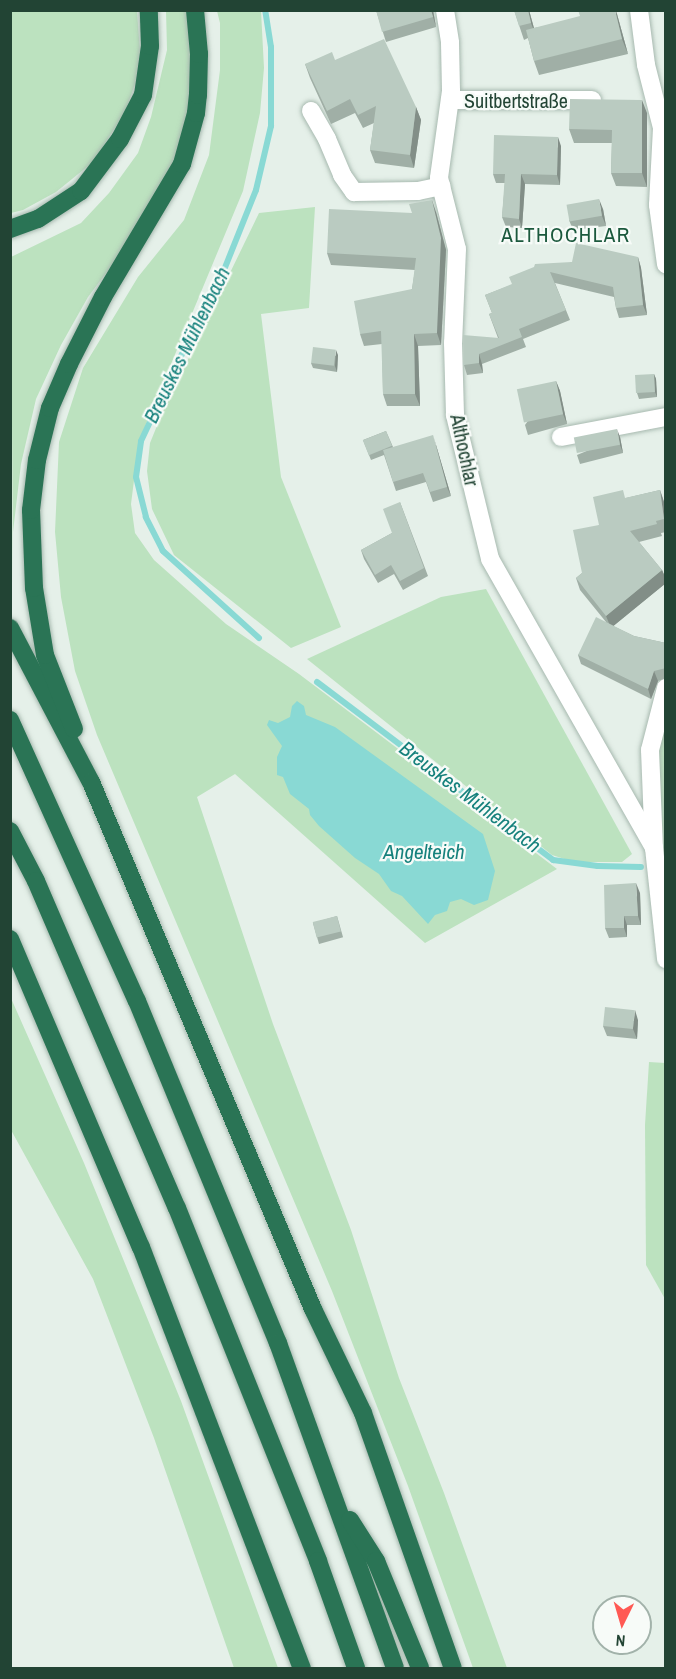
<!DOCTYPE html>
<meta charset="utf-8">
<style>
body{margin:0}
#map{position:relative;width:676px;height:1679px;overflow:hidden;background:#e5f0e9;font-family:"Archivo Narrow",sans-serif}
div>[style]{position:absolute}
[style*='--x']{left:calc(var(--x)*1px);top:calc(var(--y)*1px);width:calc(var(--w)*1px);rotate:calc(var(--a)*1deg)}
.green>*{inset:0;background:#bce2bf}
.water>*{inset:0;background:#89d9d4}
.stream>*{height:6px;margin:-3px;padding:0 3px;transform-origin:3px;border-radius:3px;background:#89d9d4}
.roads{filter:drop-shadow(0 0 2px #a7b9af) drop-shadow(0 0 2px #a7b9af)}
.minor>*{height:18px;margin:-9px;padding:0 9px;transform-origin:9px;border-radius:9px;background:#fff}
.highway>*{height:18px;margin:-9px;padding:0 9px;transform-origin:9px;border-radius:9px;background:#2a7455}
.wall>*{inset:0;background:#a0afa6;transform-origin:0 0}
.shaded-wall>*{inset:0;background:#828e87}
.building>*{inset:0;background:#bacbc1;transform-origin:0 0}
span{translate:-50% -50%;white-space:nowrap;text-align:center;line-height:1.15;-webkit-text-stroke:4.5px #f7fbf8;paint-order:stroke}
.street-label{font-size:20px;color:#224434}
.neighbourhood-label{font-size:21px;color:#1b593d;letter-spacing:1.5px}
.water-label{font-size:21px;color:#15817c;font-style:italic}
.frame{position:absolute;inset:0;border:12px solid #224434;pointer-events:none}
.north{position:absolute;left:592px;top:1595px;width:60px;height:60px;box-sizing:border-box;background:#f7fbf8;border:2px solid #a2b2aa;border-radius:50%;rotate:185deg;font-size:16px;font-weight:700;line-height:24px;text-align:center;color:#224434}
.north::after{content:'';display:block;margin:auto;width:21px;height:27px;background:#ff5954;clip-path:polygon(50% 0,100% 100%,50% 72%,0 100%)}
</style>
<div id="map">
<div class="green">
<i style="clip-path:polygon(11px 11px,137px 11px,140px 52px,135px 84px,125px 112px,93px 162px,56px 192px,23px 210px,11px 213px)"></i>
<i style="clip-path:polygon(166px 11px,188px 11px,194px 56px,187px 120px,173px 166px,128px 244px,88px 297px,61px 345px,36px 399px,21px 464px,13px 532px,13px 586px,11px 257px,81px 223px,109px 193px,138px 153px,151px 117px,167px 50px)"></i>
<i style="clip-path:polygon(217px 11px,261px 11px,264px 68px,260px 113px,243px 191px,139px 441px,131px 504px,135px 533px,154px 560px,226px 624px,299px 674px,557px 869px,425px 943px,235px 774px,197px 797px,273px 1024px,351px 1230px,399px 1378px,444px 1493px,507px 1668px,473px 1668px,408px 1486px,332px 1291px,97px 735px,75px 671px,61px 597px,55px 532px,59px 442px,83px 368px,138px 277px,184px 220px,209px 155px,220px 70px,220px 23px)"></i>
<i style="clip-path:polygon(315px 207px,309px 308px,261px 314px,281px 477px,341px 627px,291px 648px,174px 555px,152px 509px,147px 471px,150px 443px,163px 411px,259px 213px)"></i>
<i style="clip-path:polygon(486px 589px,632px 854px,622px 862px,574px 862px,552px 855px,307px 659px,441px 597px)"></i>
<i style="clip-path:polygon(665px 717px,665px 885px,658px 742px)"></i>
<i style="clip-path:polygon(10px 996px,84px 1163px,181px 1401px,278px 1668px,234px 1668px,154px 1438px,93px 1279px,11px 1130px)"></i>
<i style="clip-path:polygon(649px 1062px,665px 1063px,665px 1299px,646px 1265px,645px 1125px)"></i>
</div>
<div class="water">
<i style="clip-path:polygon(297px 701px,304px 706px,306px 715px,335px 727px,483px 834px,495px 871px,488px 900px,474px 905px,461px 899px,450px 902px,447px 911px,435px 915px,428px 924px,402px 896px,391px 891px,379px 874px,355px 858px,319px 826px,310px 815px,309px 809px,290px 794px,283px 777px,277px 775px,277px 757px,282px 746px,267px 725px,269px 720px,278px 723px,290px 717px,292px 706px)"></i>
</div>
<div class="stream">
<i style="--x:259;--y:638;--w:130;--a:-137.8"></i>
<i style="--x:163;--y:551;--w:38;--a:-117"></i>
<i style="--x:146;--y:517;--w:41;--a:-104"></i>
<i style="--x:136;--y:477;--w:36;--a:-82"></i>
<i style="--x:141;--y:441;--w:94;--a:-64.8"></i>
<i style="--x:181;--y:356;--w:80;--a:-62.5"></i>
<i style="--x:218;--y:285;--w:102;--a:-68.2"></i>
<i style="--x:256;--y:190;--w:66;--a:-76.8"></i>
<i style="--x:271;--y:126;--w:79;--a:-90"></i>
<i style="--x:271;--y:47;--w:37;--a:-99"></i>
<i style="--x:317;--y:682;--w:296;--a:37"></i>
<i style="--x:553;--y:860;--w:45;--a:7.6"></i>
<i style="--x:598;--y:866;--w:43;--a:1.3"></i>
</div>
<div class="roads">
<div class="minor">
<i style="--x:445;--y:10;--w:33;--a:81"></i>
<i style="--x:450;--y:43;--w:48;--a:88.8"></i>
<i style="--x:451;--y:91;--w:88;--a:97.9"></i>
<i style="--x:439;--y:178;--w:73;--a:75.8"></i>
<i style="--x:457;--y:249;--w:94;--a:92.4"></i>
<i style="--x:453;--y:343;--w:72;--a:88.4"></i>
<i style="--x:455;--y:415;--w:148;--a:76.3"></i>
<i style="--x:490;--y:559;--w:332;--a:60.4"></i>
<i style="--x:639;--y:10;--w:55;--a:82.7"></i>
<i style="--x:646;--y:65;--w:65;--a:75.7"></i>
<i style="--x:662;--y:128;--w:77;--a:93"></i>
<i style="--x:658;--y:205;--w:60;--a:82.3"></i>
<i style="--x:450;--y:100;--w:142;--a:0"></i>
<i style="--x:311;--y:111;--w:32;--a:60"></i>
<i style="--x:327;--y:139;--w:39;--a:67"></i>
<i style="--x:342;--y:175;--w:21;--a:55"></i>
<i style="--x:354;--y:192;--w:64;--a:-0.9"></i>
<i style="--x:418;--y:191;--w:24;--a:-12"></i>
<i style="--x:561;--y:437;--w:107;--a:-10.8"></i>
<i style="--x:666;--y:688;--w:64;--a:104.5"></i>
<i style="--x:650;--y:750;--w:98;--a:87.7"></i>
<i style="--x:654;--y:848;--w:112;--a:83.8"></i>
</div>
<div class="highway">
<i style="--x:10;--y:229;--w:30;--a:-20"></i>
<i style="--x:38;--y:219;--w:51;--a:-33.1"></i>
<i style="--x:81;--y:191;--w:65;--a:-53.1"></i>
<i style="--x:120;--y:139;--w:50;--a:-62.4"></i>
<i style="--x:143;--y:95;--w:49;--a:-81.9"></i>
<i style="--x:150;--y:46;--w:36;--a:-92"></i>
<i style="--x:10;--y:628;--w:174;--a:62.3"></i>
<i style="--x:91;--y:782;--w:572;--a:67.16"></i>
<i style="--x:313;--y:1309;--w:115;--a:64.3"></i>
<i style="--x:363;--y:1413;--w:270;--a:70.6"></i>
<i style="--x:10;--y:720;--w:308;--a:65.7"></i>
<i style="--x:137;--y:1001;--w:370;--a:67.6"></i>
<i style="--x:278;--y:1343;--w:345;--a:70.2"></i>
<i style="--x:74;--y:729;--w:79;--a:-111.4"></i>
<i style="--x:45;--y:655;--w:68;--a:-99.3"></i>
<i style="--x:34;--y:588;--w:78;--a:-92.2"></i>
<i style="--x:31;--y:510;--w:50;--a:-83.2"></i>
<i style="--x:37;--y:460;--w:54;--a:-76"></i>
<i style="--x:50;--y:408;--w:48;--a:-66.6"></i>
<i style="--x:69;--y:364;--w:75;--a:-63.1"></i>
<i style="--x:103;--y:297;--w:155;--a:-59.3"></i>
<i style="--x:182;--y:164;--w:53;--a:-74.6"></i>
<i style="--x:196;--y:113;--w:18;--a:-84"></i>
<i style="--x:198;--y:95;--w:41;--a:-88.6"></i>
<i style="--x:199;--y:54;--w:44;--a:-95.2"></i>
<i style="--x:10;--y:831;--w:56;--a:62.5"></i>
<i style="--x:36;--y:881;--w:356;--a:66.7"></i>
<i style="--x:177;--y:1208;--w:380;--a:68.2"></i>
<i style="--x:318;--y:1561;--w:114;--a:70.4"></i>
<i style="--x:10;--y:939;--w:335;--a:67"></i>
<i style="--x:141;--y:1247;--w:451;--a:69.1"></i>
<i style="--x:350;--y:1520;--w:49;--a:57.6"></i>
<i style="--x:376;--y:1561;--w:116;--a:67.6"></i>
</div>
</div>
<div class="wall">
<i style="clip-path:polygon(376px 10px,433px 10px,436px 27px,386px 42px)"></i>
<i style="clip-path:polygon(514px 10px,529px 10px,534px 28px,617px 14px,628px 54px,539px 75px,534px 61px,528px 38px,524px 40px)"></i>
<i style="clip-path:polygon(335px 60px,416px 107px,421px 120px,414px 168px,375px 163px,370px 150px,374px 123px,363px 128px,355px 113px,331px 124px,310px 78px,305px 64px)"></i>
<i style="clip-path:polygon(647px 113px,647px 187px,616px 186px,611px 173px,612px 143px,574px 143px,569px 129px)"></i>
<i style="clip-path:polygon(561px 146px,560px 185px,525px 184px,522px 228px,506px 227px,502px 217px,505px 183px,496px 183px,493px 174px)"></i>
<i style="clip-path:polygon(603px 209px,606px 226px,573px 230px,569px 220px)"></i>
<i style="clip-path:polygon(436px 212px,446px 250px,441px 345px,418px 346px,420px 406px,387px 406px,383px 394px,382px 344px,364px 346px,360px 334px,412px 289px,415px 270px,331px 265px,327px 253px,412px 213px)"></i>
<i style="clip-path:polygon(638px 257px,641px 268px,647px 315px,619px 318px,616px 308px,614px 297px,555px 283px,570px 320px,523px 339px,526px 347px,482px 364px,483px 373px,467px 375px,464px 365px,498px 338px,489px 314px,492px 313px,485px 295px,572px 262px)"></i>
<i style="clip-path:polygon(338px 355px,337px 372px,313px 368px,311px 363px)"></i>
<i style="clip-path:polygon(654px 374px,656px 379px,657px 397px,639px 399px,637px 393px)"></i>
<i style="clip-path:polygon(556px 381px,560px 391px,567px 424px,528px 435px,525px 425px)"></i>
<i style="clip-path:polygon(386px 431px,393px 447px,436px 445px,451px 496px,433px 502px,426px 482px,396px 491px,384px 455px,371px 460px,363px 440px)"></i>
<i style="clip-path:polygon(620px 437px,623px 453px,580px 464px,577px 455px)"></i>
<i style="clip-path:polygon(660px 490px,664px 502px,666px 513px,666px 532px,661px 533px,662px 536px,639px 542px,662px 570px,666px 579px,666px 583px,613px 626px,634px 636px,666px 643px,666px 678px,658px 681px,651px 699px,581px 664px,578px 655px,606px 622px,580px 590px,576px 578px,582px 573px,599px 525px,626px 498px)"></i>
<i style="clip-path:polygon(400px 502px,428px 576px,403px 590px,394px 574px,378px 583px,364px 559px,361px 550px,392px 533px)"></i>
<i style="clip-path:polygon(640px 893px,641px 925px,627px 925px,627px 937px,609px 938px,605px 928px)"></i>
<i style="left:337px;top:916px;width:22px;height:25px;rotate:74deg"></i>
<i style="clip-path:polygon(638px 1020px,637px 1039px,607px 1036px,603px 1026px)"></i>
</div>
<div class="shaded-wall">
<i style="clip-path:polygon(431px 10px,433px 10px,436px 27px,433px 17px)"></i>
<i style="clip-path:polygon(528px 10px,529px 10px,536px 36px,531px 23px)"></i>
<i style="clip-path:polygon(615px 10px,616px 10px,617px 14px,628px 54px,622px 39px)"></i>
<i style="clip-path:polygon(642px 100px,647px 113px,647px 187px,642px 173px)"></i>
<i style="clip-path:polygon(416px 107px,421px 120px,414px 168px,410px 155px)"></i>
<i style="clip-path:polygon(558px 137px,561px 146px,560px 185px,557px 175px)"></i>
<i style="clip-path:polygon(521px 174px,525px 184px,522px 228px,519px 219px)"></i>
<i style="clip-path:polygon(599px 199px,603px 209px,606px 226px,602px 216px)"></i>
<i style="clip-path:polygon(432px 200px,436px 212px,446px 250px,441px 345px,437px 333px)"></i>
<i style="clip-path:polygon(638px 257px,641px 268px,647px 315px,643px 305px)"></i>
<i style="clip-path:polygon(414px 334px,418px 346px,420px 406px,415px 394px)"></i>
<i style="clip-path:polygon(336px 350px,338px 355px,337px 372px,335px 366px)"></i>
<i style="clip-path:polygon(479px 354px,482px 364px,483px 373px,479px 363px)"></i>
<i style="clip-path:polygon(654px 374px,656px 379px,657px 397px,655px 392px)"></i>
<i style="clip-path:polygon(556px 381px,560px 391px,567px 424px,563px 414px)"></i>
<i style="clip-path:polygon(617px 429px,620px 437px,623px 453px,620px 445px)"></i>
<i style="clip-path:polygon(433px 435px,436px 445px,451px 496px,447px 487px)"></i>
<i style="clip-path:polygon(660px 490px,664px 502px,666px 513px,666px 524px,664px 519px)"></i>
<i style="clip-path:polygon(662px 570px,666px 579px,666px 583px,611px 628px,606px 616px)"></i>
<i style="clip-path:polygon(654px 671px,658px 681px,651px 699px,648px 689px)"></i>
<i style="clip-path:polygon(636px 883px,640px 893px,641px 925px,638px 916px)"></i>
<i style="clip-path:polygon(624px 916px,627px 925px,627px 937px,624px 928px)"></i>
<i style="clip-path:polygon(635px 1010px,638px 1020px,637px 1039px,633px 1029px)"></i>
</div>
<div class="building">
<i style="clip-path:polygon(376px 10px,431px 10px,433px 17px,382px 32px)"></i>
<i style="clip-path:polygon(514px 10px,528px 10px,531px 23px,519px 26px)"></i>
<i style="clip-path:polygon(578px 10px,615px 10px,622px 39px,534px 61px,526px 30px,580px 16px)"></i>
<i style="clip-path:polygon(384px 39px,416px 107px,410px 155px,370px 150px,376px 106px,358px 115px,350px 99px,327px 111px,305px 64px,332px 52px,335px 60px)"></i>
<i style="clip-path:polygon(570px 99px,642px 100px,642px 173px,611px 173px,612px 130px,569px 129px)"></i>
<i style="clip-path:polygon(494px 135px,558px 137px,557px 175px,521px 174px,519px 219px,502px 217px,505px 174px,493px 174px)"></i>
<i style="left:599px;top:199px;width:17px;height:33px;rotate:80deg"></i>
<i style="clip-path:polygon(432px 200px,441px 238px,437px 333px,414px 334px,415px 394px,383px 394px,381px 331px,360px 334px,354px 301px,412px 289px,416px 258px,327px 253px,329px 209px,412px 213px,409px 204px)"></i>
<i style="clip-path:polygon(576px 243px,638px 257px,643px 305px,616px 308px,613px 287px,550px 272px,566px 310px,519px 329px,522px 337px,479px 354px,479px 363px,464px 365px,463px 335px,499px 338px,489px 314px,492px 313px,485px 295px,512px 284px,509px 277px,534px 267px,535px 264px,572px 262px)"></i>
<i style="left:313px;top:347px;width:23px;height:16px;rotate:7deg"></i>
<i style="left:654px;top:374px;width:18px;height:19px;rotate:87deg"></i>
<i style="left:556px;top:381px;width:34px;height:40px;rotate:78deg"></i>
<i style="left:617px;top:429px;width:16px;height:44px;rotate:79deg"></i>
<i style="left:386px;top:431px;width:16px;height:25px;rotate:68deg"></i>
<i style="clip-path:polygon(433px 435px,447px 487px,430px 492px,423px 473px,393px 482px,383px 450px)"></i>
<i style="clip-path:polygon(623px 490px,625px 498px,660px 490px,664px 519px,656px 521px,657px 524px,630px 531px,662px 570px,606px 616px,576px 578px,582px 573px,573px 530px,599px 525px,593px 497px)"></i>
<i style="clip-path:polygon(400px 502px,424px 568px,400px 581px,391px 565px,375px 575px,361px 550px,392px 533px,383px 509px)"></i>
<i style="clip-path:polygon(596px 617px,634px 636px,666px 643px,666px 668px,654px 671px,648px 689px,578px 655px)"></i>
<i style="clip-path:polygon(636px 883px,638px 916px,624px 916px,624px 928px,605px 928px,604px 885px)"></i>
<i style="left:337px;top:916px;width:16px;height:25px;rotate:76deg"></i>
<i style="left:605px;top:1007px;width:30px;height:19px;rotate:6deg"></i>
</div>
<div class="street-label">
<span style="left:516px;top:100px">Suitbertstraße</span>
<span style="left:465px;top:450px;rotate:78deg">Althochlar</span>
</div>
<div class="neighbourhood-label">
<span style="left:566px;top:235px">ALTHOCHLAR</span>
</div>
<div class="water-label">
<span style="left:187px;top:345px;rotate:-64deg">Breuskes Mühlenbach</span>
<span style="left:470px;top:797px;rotate:37deg">Breuskes Mühlenbach</span>
<span style="left:424px;top:852px">Angelteich</span>
</div>
<div class="frame"></div>
<div class="north">N</div>
</div>
